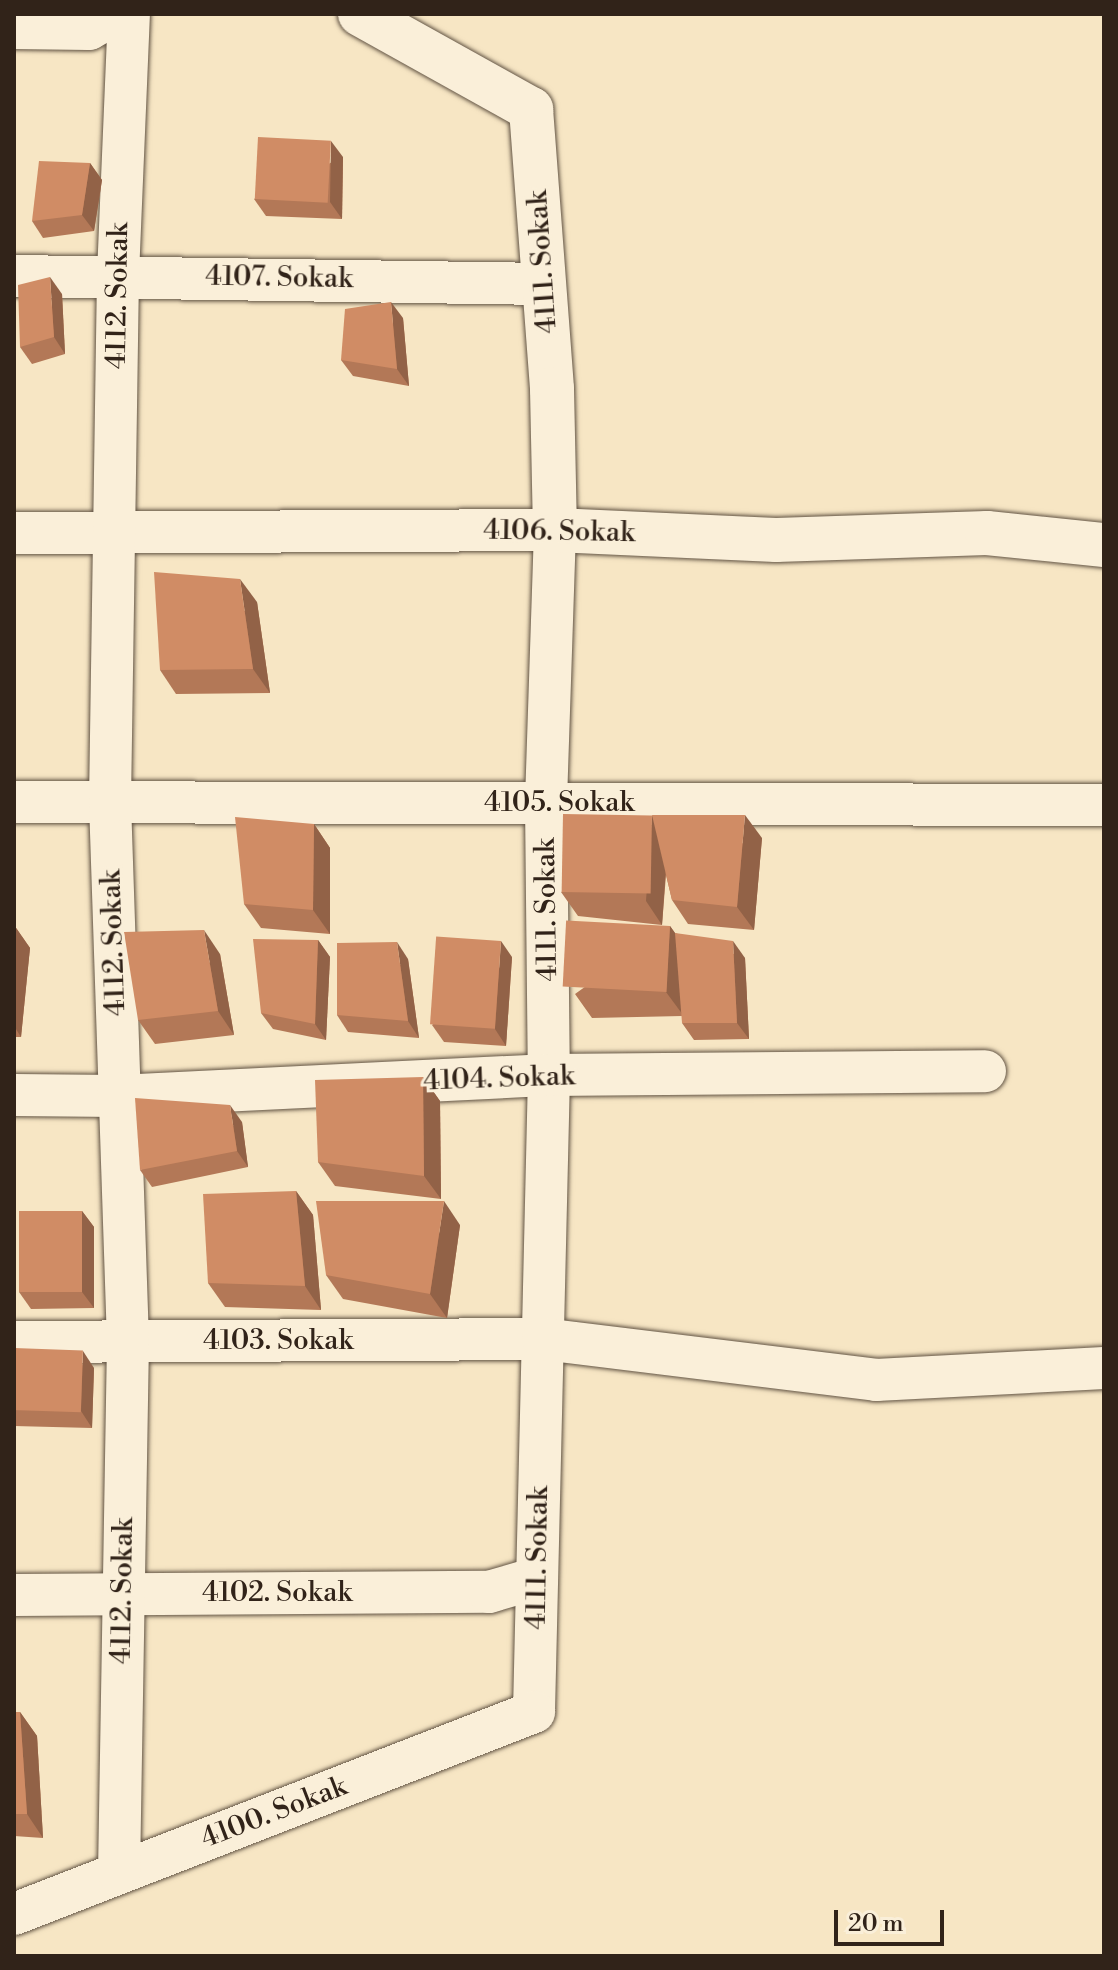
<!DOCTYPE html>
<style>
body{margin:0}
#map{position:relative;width:1118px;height:1970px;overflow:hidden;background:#f7e6c4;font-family:"Libre Bodoni",serif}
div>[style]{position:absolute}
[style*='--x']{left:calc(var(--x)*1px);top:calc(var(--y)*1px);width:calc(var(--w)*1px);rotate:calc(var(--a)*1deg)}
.roads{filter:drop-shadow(0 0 2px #625444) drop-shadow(0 0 2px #625444)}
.street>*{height:42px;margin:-21px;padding:0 21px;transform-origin:21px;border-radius:21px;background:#faefd9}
.secondary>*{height:44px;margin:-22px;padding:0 22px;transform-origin:22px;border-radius:22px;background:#faefd9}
.wall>*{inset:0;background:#b37857}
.shaded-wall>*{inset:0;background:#926247}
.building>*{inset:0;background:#d08c65;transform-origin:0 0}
span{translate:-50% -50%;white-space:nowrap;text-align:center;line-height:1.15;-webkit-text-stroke:6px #faefd9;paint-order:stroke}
.street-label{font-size:28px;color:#312319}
.frame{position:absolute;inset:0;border:16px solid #312319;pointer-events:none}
.scale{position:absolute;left:834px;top:1910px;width:110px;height:36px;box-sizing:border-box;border:4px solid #312319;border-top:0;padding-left:10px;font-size:24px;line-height:28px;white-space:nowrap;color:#312319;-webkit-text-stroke:6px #faefd9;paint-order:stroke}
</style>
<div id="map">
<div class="roads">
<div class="street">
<i style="--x:14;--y:28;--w:75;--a:0.8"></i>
<i style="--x:89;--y:29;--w:30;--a:-30"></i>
<i style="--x:14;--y:276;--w:530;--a:0.86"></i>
<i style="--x:14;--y:533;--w:541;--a:-0.32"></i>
<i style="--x:555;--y:530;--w:273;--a:91.9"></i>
<i style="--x:546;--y:803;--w:272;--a:89.4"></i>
<i style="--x:549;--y:1075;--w:637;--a:91.35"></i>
<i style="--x:534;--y:1712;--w:558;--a:158.77"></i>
<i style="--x:14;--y:802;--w:1090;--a:0.16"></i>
<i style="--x:14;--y:1095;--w:104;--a:0.6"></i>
<i style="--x:118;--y:1096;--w:432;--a:-2.8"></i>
<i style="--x:549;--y:1075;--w:436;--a:-0.5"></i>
<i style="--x:14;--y:1342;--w:529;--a:-0.32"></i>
<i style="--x:543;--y:1339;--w:336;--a:7"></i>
<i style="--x:876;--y:1380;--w:228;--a:-3"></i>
<i style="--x:14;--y:1595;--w:475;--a:-0.4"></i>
<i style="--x:489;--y:1592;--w:50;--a:-16.3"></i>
<i style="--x:119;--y:1873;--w:531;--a:-89.03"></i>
<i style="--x:128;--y:1342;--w:540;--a:-91.91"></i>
<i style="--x:110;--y:802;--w:527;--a:-89.13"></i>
<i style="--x:118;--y:275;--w:261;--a:-87.6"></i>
</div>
<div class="secondary">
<i style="--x:360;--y:14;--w:196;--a:29.1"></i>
<i style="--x:531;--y:109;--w:281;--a:85.7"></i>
<i style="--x:552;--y:389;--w:141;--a:88.8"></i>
<i style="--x:555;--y:530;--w:221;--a:2.6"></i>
<i style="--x:776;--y:540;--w:211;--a:-1.9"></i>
<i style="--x:987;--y:533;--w:118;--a:5.9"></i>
</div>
</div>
<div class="wall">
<i style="clip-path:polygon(343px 157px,342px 219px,266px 216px,254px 199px)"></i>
<i style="clip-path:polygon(90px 163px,102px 180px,94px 231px,43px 238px,32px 221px)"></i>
<i style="clip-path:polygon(62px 294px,65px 354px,32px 364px,20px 347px)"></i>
<i style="clip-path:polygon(403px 318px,409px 386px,353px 376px,341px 360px)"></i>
<i style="clip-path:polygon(257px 602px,270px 693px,176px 694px,160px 670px)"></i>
<i style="clip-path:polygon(314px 824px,330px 848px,330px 934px,261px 928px,244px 904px)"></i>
<i style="clip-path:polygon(762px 838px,754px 930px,688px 924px,672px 900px,666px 875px,662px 925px,578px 916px,561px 892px)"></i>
<i style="clip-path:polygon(14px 925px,30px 948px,21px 1037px,14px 1037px)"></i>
<i style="clip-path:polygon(670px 926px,675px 933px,745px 958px,749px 1039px,694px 1040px,682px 1023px,682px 1016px,592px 1018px,575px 994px)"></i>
<i style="clip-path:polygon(318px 940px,330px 957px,326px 1040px,273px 1029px,261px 1013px)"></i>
<i style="clip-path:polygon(220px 954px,234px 1035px,155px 1044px,138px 1020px)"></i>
<i style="clip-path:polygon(512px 957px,506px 1046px,444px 1042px,432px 1025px)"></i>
<i style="clip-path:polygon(408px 959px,419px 1038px,348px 1032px,337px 1015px)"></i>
<i style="clip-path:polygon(423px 1077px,440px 1101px,441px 1199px,335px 1186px,318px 1162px)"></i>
<i style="clip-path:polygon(242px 1122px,248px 1167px,152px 1187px,140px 1170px)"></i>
<i style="clip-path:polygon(296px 1191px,313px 1215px,321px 1310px,225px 1307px,208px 1283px)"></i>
<i style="clip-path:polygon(82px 1211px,94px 1227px,94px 1308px,31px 1309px,19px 1292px)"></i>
<i style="clip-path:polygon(460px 1225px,447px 1318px,343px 1299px,326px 1275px)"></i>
<i style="clip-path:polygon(14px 1348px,94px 1368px,92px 1428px,14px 1426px)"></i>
<i style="clip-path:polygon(14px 1712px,20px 1712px,37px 1736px,43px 1838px,14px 1836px)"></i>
</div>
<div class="shaded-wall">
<i style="clip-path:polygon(331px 141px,343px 157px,342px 219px,330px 202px)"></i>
<i style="clip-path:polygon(90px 163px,102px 180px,94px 231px,82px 215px)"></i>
<i style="clip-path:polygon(50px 277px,62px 294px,65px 354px,54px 337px)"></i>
<i style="clip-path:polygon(391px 302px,403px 318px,409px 386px,397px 369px)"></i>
<i style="clip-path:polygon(240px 579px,257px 602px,270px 693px,253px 669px)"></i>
<i style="clip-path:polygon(652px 815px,668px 839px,662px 925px,646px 901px)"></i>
<i style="clip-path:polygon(745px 815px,762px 838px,754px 930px,737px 907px)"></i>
<i style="clip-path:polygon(314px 824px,330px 848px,330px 934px,313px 910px)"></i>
<i style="clip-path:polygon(14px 925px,30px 948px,21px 1037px,14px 1026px)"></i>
<i style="clip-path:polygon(670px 926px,687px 950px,683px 1015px,666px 992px)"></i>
<i style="clip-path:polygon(204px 930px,220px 954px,234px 1035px,218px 1011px)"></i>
<i style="clip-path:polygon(318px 940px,330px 957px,326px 1040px,315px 1024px)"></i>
<i style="clip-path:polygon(501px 941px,512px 957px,506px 1046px,495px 1029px)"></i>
<i style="clip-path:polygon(733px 941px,745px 958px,749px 1039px,737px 1023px)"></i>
<i style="clip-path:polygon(397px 942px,408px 959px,419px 1038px,408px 1021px)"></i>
<i style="clip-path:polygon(423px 1077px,440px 1101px,441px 1199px,424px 1176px)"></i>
<i style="clip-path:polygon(230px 1105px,242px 1122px,248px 1167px,237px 1151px)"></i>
<i style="clip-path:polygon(296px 1191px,313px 1215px,321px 1310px,305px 1286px)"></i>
<i style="clip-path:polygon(444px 1201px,460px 1225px,447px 1318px,430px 1294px)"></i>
<i style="clip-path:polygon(82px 1211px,94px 1227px,94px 1308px,82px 1292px)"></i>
<i style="clip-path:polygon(83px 1351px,94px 1368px,92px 1428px,81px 1411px)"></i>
<i style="clip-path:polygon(20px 1712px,37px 1736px,43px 1838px,27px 1814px)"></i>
</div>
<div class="building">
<i style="left:258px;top:137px;width:73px;height:62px;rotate:3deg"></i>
<i style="clip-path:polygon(39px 161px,90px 163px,82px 215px,32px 221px)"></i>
<i style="clip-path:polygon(50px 277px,54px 337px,20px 347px,18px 285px)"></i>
<i style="clip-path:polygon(391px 302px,397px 369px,341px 360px,345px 309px)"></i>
<i style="clip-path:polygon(154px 572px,240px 579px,253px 669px,160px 670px)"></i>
<i style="left:563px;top:814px;width:89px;height:78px;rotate:1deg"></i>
<i style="clip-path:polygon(652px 815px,745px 815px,737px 907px,672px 900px)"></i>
<i style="clip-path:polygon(235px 817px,314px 824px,313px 910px,244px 904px)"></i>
<i style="left:670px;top:926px;width:66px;height:104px;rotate:93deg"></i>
<i style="clip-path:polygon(204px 930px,218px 1011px,138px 1020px,124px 932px)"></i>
<i style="clip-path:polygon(675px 933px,733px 941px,737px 1023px,682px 1023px)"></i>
<i style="clip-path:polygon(253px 939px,318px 940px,315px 1024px,261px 1013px)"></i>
<i style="left:501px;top:941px;width:88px;height:65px;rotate:94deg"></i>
<i style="clip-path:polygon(397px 942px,408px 1021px,337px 1015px,337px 943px)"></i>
<i style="clip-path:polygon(423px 1077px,424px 1176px,318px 1162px,315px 1080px)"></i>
<i style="clip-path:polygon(135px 1098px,230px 1105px,237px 1151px,140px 1170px)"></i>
<i style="clip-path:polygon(296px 1191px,305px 1286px,208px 1283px,203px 1194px)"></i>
<i style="clip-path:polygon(316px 1201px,444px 1201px,430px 1294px,326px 1275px)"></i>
<i style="left:82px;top:1211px;width:81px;height:63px;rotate:90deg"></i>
<i style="left:14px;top:1348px;width:69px;height:62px;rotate:2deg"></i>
<i style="clip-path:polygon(14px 1712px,20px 1712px,27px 1814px,14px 1814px)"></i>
</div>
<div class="street-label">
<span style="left:543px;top:262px;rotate:-94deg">4111. Sokak</span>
<span style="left:279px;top:278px;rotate:1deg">4107. Sokak</span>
<span style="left:118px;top:296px;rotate:-89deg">4112. Sokak</span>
<span style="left:559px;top:532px;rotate:1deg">4106. Sokak</span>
<span style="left:559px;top:803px">4105. Sokak</span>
<span style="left:547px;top:910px;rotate:-91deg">4111. Sokak</span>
<span style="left:114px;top:943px;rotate:-92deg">4112. Sokak</span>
<span style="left:499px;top:1079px;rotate:-2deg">4104. Sokak</span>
<span style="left:278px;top:1341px">4103. Sokak</span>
<span style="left:538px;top:1558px;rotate:-89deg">4111. Sokak</span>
<span style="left:123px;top:1591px;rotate:-89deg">4112. Sokak</span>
<span style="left:277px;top:1593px">4102. Sokak</span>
<span style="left:274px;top:1813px;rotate:-21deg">4100. Sokak</span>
</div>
<div class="frame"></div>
<div class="scale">20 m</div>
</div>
